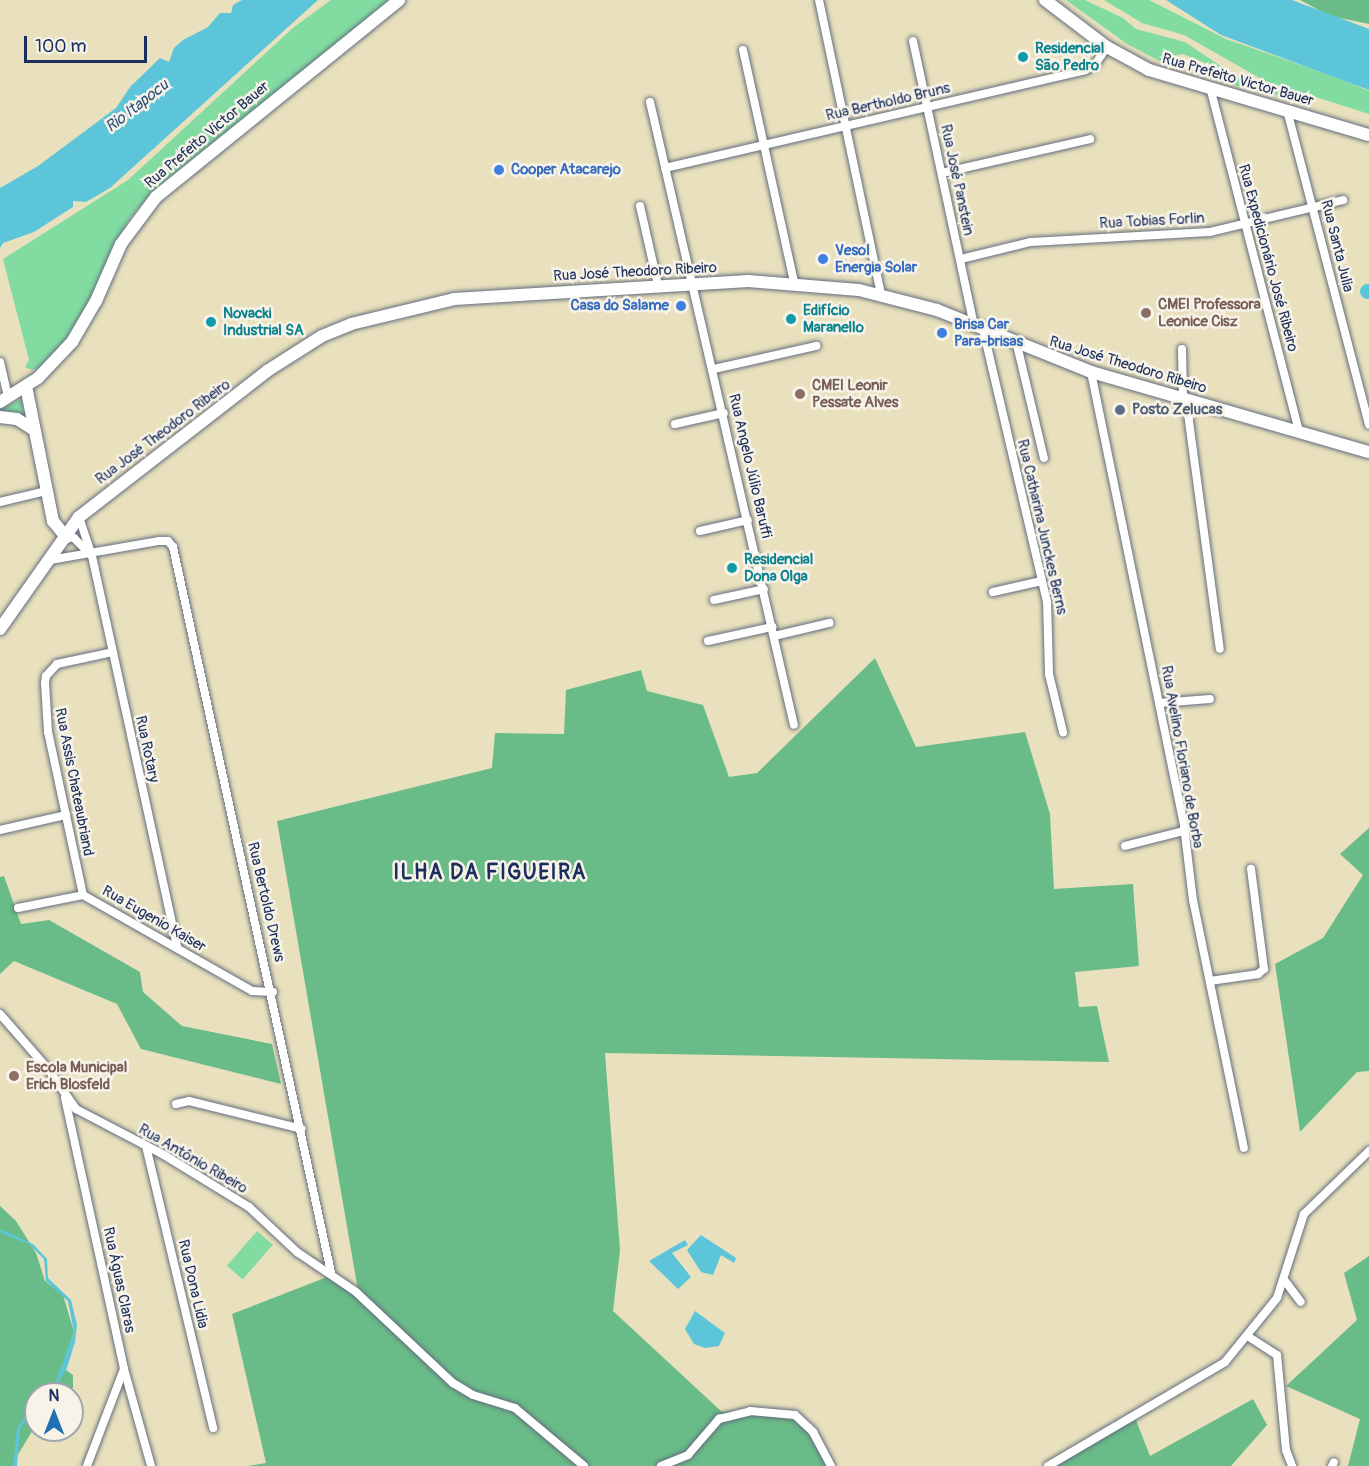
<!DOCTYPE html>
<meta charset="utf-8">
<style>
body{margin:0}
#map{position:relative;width:1369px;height:1466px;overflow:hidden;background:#e9e1bd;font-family:Pangolin,sans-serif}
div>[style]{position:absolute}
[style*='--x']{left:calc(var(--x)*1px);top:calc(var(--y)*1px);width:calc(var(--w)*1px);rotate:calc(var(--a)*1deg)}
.green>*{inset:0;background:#82dca2;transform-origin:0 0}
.forest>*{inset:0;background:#69bc88}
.water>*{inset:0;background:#5dc5da}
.river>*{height:15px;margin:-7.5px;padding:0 7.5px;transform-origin:7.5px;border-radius:7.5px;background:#5dc5da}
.roads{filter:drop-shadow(0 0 2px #636d7f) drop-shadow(0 0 2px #636d7f)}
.street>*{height:8px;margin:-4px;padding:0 4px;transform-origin:4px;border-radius:4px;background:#fff}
.secondary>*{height:12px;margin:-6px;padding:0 6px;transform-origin:6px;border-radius:6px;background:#fff}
.dots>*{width:16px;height:16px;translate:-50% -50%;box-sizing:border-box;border:3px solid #f7f3e8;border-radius:50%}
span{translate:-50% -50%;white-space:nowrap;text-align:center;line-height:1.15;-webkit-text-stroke:5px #f7f3e8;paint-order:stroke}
.culture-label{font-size:15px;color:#0d838f;font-weight:700}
.left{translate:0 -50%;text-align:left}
.street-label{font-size:15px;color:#1b2f5e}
.shop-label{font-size:15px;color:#366cbe;font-weight:700}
.right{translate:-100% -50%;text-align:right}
.education-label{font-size:15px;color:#785e54;font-weight:700}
.service-label{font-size:15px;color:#4e5e75;font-weight:700}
.water-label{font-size:16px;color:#2c547d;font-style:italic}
.district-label{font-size:21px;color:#1b2f5e;font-weight:700;letter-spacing:1.5px}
.north{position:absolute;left:24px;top:1382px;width:60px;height:60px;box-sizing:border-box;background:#f7f3e8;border:2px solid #9fa5b1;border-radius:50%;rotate:0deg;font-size:16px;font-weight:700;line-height:24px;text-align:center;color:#1b2f5e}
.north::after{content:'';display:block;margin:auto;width:21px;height:27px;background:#1f6fb2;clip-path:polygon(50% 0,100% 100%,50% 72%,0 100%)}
.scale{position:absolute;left:24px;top:36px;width:123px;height:27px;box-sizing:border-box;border:3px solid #1b2f5e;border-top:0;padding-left:8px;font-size:18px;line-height:21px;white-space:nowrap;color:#1b2f5e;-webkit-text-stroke:4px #f7f3e8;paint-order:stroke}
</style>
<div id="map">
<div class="green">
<i style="clip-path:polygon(331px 0,391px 0,154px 190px,130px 218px,117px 241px,92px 297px,68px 338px,42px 367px,32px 370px,25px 367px,29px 360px,3px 259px,128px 180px,294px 27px)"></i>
<i style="clip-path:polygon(1066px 0,1085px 0,1123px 18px,1136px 29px,1185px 42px,1234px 75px,1312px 103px,1216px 81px,1216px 71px,1210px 65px,1183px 54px,1172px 56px,1169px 66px,1127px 44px)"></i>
<i style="clip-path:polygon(1104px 0,1149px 0,1226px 39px,1341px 79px,1369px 91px,1369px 114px,1265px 81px,1184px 35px,1142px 23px)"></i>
<i style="clip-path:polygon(21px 399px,24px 415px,0 413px,0 410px)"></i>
<i style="left:257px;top:1231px;width:21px;height:46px;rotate:41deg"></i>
</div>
<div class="forest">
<i style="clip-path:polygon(1300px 0,1369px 0,1369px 24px,1330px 16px)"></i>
<i style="clip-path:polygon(875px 658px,916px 747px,1025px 732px,1050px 814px,1054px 889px,1133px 884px,1139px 966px,1075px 972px,1079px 1007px,1097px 1006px,1109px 1062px,605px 1053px,620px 1250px,613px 1311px,722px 1412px,751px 1409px,798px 1416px,827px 1466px,248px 1466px,266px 1463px,232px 1314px,332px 1275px,359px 1296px,277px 821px,492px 768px,495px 733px,564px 734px,566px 690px,641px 670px,647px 691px,703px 705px,729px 777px,757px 773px)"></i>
<i style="clip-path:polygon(1369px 828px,1369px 1071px,1357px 1072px,1300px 1132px,1275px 964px,1323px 938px,1363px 875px,1340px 854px)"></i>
<i style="clip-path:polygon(4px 876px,21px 924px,49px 920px,140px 972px,143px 992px,182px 1026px,272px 1044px,281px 1084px,141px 1049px,117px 1004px,14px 961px,0 974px,0 877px)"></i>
<i style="clip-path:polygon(0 1206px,16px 1221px,36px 1253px,45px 1281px,63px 1295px,74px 1332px,62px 1367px,73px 1375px,73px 1388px,36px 1394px,36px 1425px,14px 1461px,15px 1466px,0 1466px)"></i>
<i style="clip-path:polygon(1369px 1256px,1369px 1466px,1348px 1466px,1360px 1419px,1286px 1386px,1357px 1320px,1344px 1273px)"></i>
<i style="clip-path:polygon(1253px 1399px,1267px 1425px,1231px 1466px,1052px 1466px,1134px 1415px,1150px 1456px)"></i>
</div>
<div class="water">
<i style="clip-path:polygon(242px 0,318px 0,110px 188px,86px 202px,73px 201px,73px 207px,34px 232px,3px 243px,0 248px,0 188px,38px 166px,116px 108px,130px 87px,160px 58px,169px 62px,174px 48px,183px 40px,208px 27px,220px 13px,231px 13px,233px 5px)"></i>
<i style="clip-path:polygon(1166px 0,1292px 0,1369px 29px,1369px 90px,1221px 35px)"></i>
<i style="clip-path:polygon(0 1229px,33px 1244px,47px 1259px,48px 1278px,71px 1300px,77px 1325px,75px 1342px,67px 1368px,51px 1394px,46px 1394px,55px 1384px,74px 1332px,68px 1301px,46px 1281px,44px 1259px,29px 1244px,1px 1233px)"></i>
<i style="clip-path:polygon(701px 1235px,736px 1258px,734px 1263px,721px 1255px,713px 1275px,701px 1272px,687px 1250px)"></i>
<i style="clip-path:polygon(685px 1240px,688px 1245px,672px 1253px,691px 1277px,678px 1289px,649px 1261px)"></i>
<i style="clip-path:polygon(695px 1311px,725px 1333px,719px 1346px,705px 1348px,694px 1344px,685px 1329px)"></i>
<i style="clip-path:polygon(36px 1402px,20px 1429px,17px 1466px,13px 1466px,17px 1428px)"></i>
</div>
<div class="river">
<i style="--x:1367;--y:291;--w:2;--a:0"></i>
</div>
<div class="roads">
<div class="street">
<i style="--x:819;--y:0;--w:299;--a:78.1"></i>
<i style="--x:913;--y:41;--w:291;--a:77.9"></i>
<i style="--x:743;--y:50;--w:238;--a:77.6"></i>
<i style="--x:1211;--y:91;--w:351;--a:75.5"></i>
<i style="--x:650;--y:102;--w:639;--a:76.99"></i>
<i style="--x:1287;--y:110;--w:325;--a:75.4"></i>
<i style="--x:665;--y:168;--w:431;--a:-13.1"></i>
<i style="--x:1085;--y:70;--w:10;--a:-24"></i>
<i style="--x:1094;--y:66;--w:23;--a:-56"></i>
<i style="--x:942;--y:173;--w:152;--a:-12.9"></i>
<i style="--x:640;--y:206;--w:81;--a:77.2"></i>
<i style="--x:961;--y:259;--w:72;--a:-13.7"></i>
<i style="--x:1031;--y:242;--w:179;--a:-3.2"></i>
<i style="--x:1210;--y:232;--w:137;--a:-13.5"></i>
<i style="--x:983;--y:329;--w:279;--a:76.8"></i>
<i style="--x:1047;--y:601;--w:73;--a:88.4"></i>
<i style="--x:1049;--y:674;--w:60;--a:76.4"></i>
<i style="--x:1017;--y:345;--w:116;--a:76.6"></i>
<i style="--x:1182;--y:349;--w:49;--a:88.8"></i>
<i style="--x:0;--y:362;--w:36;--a:77"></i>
<i style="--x:714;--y:369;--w:105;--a:-12.7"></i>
<i style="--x:1091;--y:372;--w:463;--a:78.4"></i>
<i style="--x:1184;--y:826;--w:75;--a:83.1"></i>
<i style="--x:1193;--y:900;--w:253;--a:78.4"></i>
<i style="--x:1186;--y:399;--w:252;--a:82.3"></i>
<i style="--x:675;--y:424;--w:50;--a:-12.7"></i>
<i style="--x:0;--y:502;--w:47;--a:-13.4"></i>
<i style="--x:79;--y:517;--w:41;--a:71.6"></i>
<i style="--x:92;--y:556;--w:400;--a:77.7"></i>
<i style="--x:700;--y:531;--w:49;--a:-12.9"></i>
<i style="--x:66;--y:537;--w:8;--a:7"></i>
<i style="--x:74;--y:538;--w:21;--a:45"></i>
<i style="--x:50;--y:560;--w:111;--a:-9.9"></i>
<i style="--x:159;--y:541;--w:9;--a:0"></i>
<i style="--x:168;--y:541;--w:8;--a:50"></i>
<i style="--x:173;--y:547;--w:742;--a:77.71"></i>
<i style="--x:993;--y:592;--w:50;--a:-12.7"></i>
<i style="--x:714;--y:600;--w:51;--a:-12.4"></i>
<i style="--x:774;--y:636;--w:57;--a:-13.3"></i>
<i style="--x:708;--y:641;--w:66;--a:-12.3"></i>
<i style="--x:1159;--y:703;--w:51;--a:-4.5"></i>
<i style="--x:0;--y:830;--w:68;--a:-12.8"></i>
<i style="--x:1125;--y:846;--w:61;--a:-14.3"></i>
<i style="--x:83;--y:895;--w:167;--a:-102.1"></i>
<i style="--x:48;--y:732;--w:49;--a:-93.5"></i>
<i style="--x:45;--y:683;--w:7;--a:-82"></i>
<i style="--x:46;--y:676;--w:16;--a:-47"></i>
<i style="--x:57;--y:664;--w:57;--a:-12.1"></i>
<i style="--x:18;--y:908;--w:66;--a:-11.3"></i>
<i style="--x:83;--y:895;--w:194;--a:29.6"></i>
<i style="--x:252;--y:991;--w:21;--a:3"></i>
<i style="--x:1210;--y:981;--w:49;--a:-8.3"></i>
<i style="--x:1258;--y:974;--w:8;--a:-40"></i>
<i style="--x:1264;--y:969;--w:101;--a:-97.4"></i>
<i style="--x:0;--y:1014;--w:73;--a:48.9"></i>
<i style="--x:48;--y:1069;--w:49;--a:55"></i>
<i style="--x:76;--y:1109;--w:99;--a:27.6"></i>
<i style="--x:164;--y:1155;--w:100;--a:31.5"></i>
<i style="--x:249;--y:1207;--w:66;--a:43.2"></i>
<i style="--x:297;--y:1252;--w:71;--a:34.1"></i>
<i style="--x:356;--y:1292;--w:133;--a:43.2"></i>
<i style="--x:453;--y:1383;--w:23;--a:31"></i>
<i style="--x:473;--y:1395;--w:44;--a:17.2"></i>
<i style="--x:515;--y:1408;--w:90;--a:40"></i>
<i style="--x:65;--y:1098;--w:277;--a:77.7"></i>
<i style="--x:124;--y:1369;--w:104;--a:110.9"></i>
<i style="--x:176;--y:1104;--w:13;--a:-13"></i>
<i style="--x:189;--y:1101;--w:116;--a:13.9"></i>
<i style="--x:146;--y:1146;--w:290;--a:76.6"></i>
<i style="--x:1285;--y:1281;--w:26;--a:53"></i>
<i style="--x:1249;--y:1337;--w:33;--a:33"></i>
<i style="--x:1277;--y:1355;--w:95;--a:84.6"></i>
<i style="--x:1286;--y:1450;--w:17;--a:69"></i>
<i style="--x:124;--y:1369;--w:101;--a:74.4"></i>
<i style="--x:661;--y:1466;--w:29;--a:-22"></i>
<i style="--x:688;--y:1455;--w:48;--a:-49.3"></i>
<i style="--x:719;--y:1419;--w:32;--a:-14"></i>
<i style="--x:750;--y:1411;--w:45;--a:5.1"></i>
<i style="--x:795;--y:1415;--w:25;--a:43"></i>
<i style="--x:813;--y:1432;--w:38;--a:62"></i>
<i style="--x:1048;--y:1466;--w:205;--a:-30.4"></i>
<i style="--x:1225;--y:1362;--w:82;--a:-50.9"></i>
<i style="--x:1277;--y:1298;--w:88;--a:-72.2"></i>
<i style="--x:1304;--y:1214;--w:91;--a:-44.1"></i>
<i style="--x:1332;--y:1466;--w:4;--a:-63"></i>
</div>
<div class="secondary">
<i style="--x:1045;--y:0;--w:78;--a:37.2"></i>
<i style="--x:1107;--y:47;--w:48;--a:28.7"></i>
<i style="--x:1149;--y:70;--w:229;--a:16.5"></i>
<i style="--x:26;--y:386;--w:138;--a:78.7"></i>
<i style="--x:53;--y:521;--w:21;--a:51"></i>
<i style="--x:0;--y:402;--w:45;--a:-32.3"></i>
<i style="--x:38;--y:378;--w:50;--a:-46.6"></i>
<i style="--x:72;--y:342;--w:48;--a:-59.7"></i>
<i style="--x:96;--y:301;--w:62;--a:-66.3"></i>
<i style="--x:121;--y:244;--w:59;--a:-53.3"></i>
<i style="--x:156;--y:197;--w:313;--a:-39"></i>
<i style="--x:0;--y:417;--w:17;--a:7"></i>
<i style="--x:17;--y:419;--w:19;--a:32"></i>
<i style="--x:0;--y:629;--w:137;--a:-54.8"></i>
<i style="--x:79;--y:517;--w:238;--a:-37.8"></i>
<i style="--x:267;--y:371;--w:65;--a:-32.5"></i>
<i style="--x:322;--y:336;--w:31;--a:-22"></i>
<i style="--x:351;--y:324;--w:106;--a:-13.6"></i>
<i style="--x:454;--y:299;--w:295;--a:-3.5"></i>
<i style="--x:748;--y:281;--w:111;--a:4.6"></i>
<i style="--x:859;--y:290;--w:81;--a:14.4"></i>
<i style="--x:937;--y:310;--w:166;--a:21.9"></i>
<i style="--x:1091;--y:372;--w:289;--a:16.1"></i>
</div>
</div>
<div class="dots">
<i style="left:1023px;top:57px;background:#0f9aa8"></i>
<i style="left:499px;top:170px;background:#3f7fe0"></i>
<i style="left:823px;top:259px;background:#3f7fe0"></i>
<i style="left:681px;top:306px;background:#3f7fe0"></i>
<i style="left:1146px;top:313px;background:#8d6e63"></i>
<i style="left:791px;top:319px;background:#0f9aa8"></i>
<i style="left:211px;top:322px;background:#0f9aa8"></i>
<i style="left:942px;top:333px;background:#3f7fe0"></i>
<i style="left:800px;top:394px;background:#8d6e63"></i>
<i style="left:1120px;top:410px;background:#5c6f8a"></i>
<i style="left:732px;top:568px;background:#0f9aa8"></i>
<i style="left:14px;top:1076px;background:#8d6e63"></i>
</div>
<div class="culture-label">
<span class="left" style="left:1035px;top:57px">Residencial<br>São Pedro</span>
<span class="left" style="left:803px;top:319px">Edifício<br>Maranello</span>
<span class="left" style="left:223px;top:322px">Novacki<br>Industrial SA</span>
<span class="left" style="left:744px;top:568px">Residencial<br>Dona Olga</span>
</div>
<div class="street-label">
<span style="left:1238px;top:80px;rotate:16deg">Rua Prefeito Victor Bauer</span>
<span style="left:888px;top:102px;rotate:-13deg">Rua Bertholdo Bruns</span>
<span style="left:207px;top:135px;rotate:-40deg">Rua Prefeito Victor Bauer</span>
<span style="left:957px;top:180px;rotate:78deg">Rua José Panstein</span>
<span style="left:1152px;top:221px;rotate:-3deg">Rua Tobias Forlin</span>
<span style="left:1337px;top:246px;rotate:76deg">Rua Santa Julia</span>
<span style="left:1268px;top:258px;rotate:75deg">Rua Expedicionário José Ribeiro</span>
<span style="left:635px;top:272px;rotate:-3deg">Rua José Theodoro Ribeiro</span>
<span style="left:1128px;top:365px;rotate:17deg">Rua José Theodoro Ribeiro</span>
<span style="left:163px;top:432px;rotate:-37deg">Rua José Theodoro Ribeiro</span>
<span style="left:750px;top:466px;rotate:77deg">Rua Angelo Júlio Baruffi</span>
<span style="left:1042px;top:527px;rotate:77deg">Rua Catharina Junckes Berns</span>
<span style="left:147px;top:749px;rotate:78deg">Rua Rotary</span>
<span style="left:1182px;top:757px;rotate:80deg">Rua Avelino Floriano de Borba</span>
<span style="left:74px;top:782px;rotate:79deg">Rua Assis Chateaubriand</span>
<span style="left:266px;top:902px;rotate:77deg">Rua Bertoldo Drews</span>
<span style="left:154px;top:919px;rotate:30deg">Rua Eugenio Kaiser</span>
<span style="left:193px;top:1159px;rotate:30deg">Rua Antônio Ribeiro</span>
<span style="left:119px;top:1280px;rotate:78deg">Rua Águas Claras</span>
<span style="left:193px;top:1284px;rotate:77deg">Rua Dona Lidia</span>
</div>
<div class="shop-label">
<span class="left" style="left:511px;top:170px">Cooper Atacarejo</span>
<span class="left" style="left:835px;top:259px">Vesol<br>Energia Solar</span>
<span class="right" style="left:669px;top:306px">Casa do Salame</span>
<span class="left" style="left:954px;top:333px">Brisa Car<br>Para-brisas</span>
</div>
<div class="education-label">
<span class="left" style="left:1158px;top:313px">CMEI Professora<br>Leonice Cisz</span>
<span class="left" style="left:812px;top:394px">CMEI Leonir<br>Pessate Alves</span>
<span class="left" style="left:26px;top:1076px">Escola Municipal<br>Erich Blosfeld</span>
</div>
<div class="service-label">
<span class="left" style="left:1132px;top:410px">Posto Zelucas</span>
</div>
<div class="water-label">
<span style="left:137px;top:106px;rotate:-38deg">Rio Itapocu</span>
</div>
<div class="district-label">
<span style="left:490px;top:873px">ILHA DA FIGUEIRA</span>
</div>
<div class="north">N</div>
<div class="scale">100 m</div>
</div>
